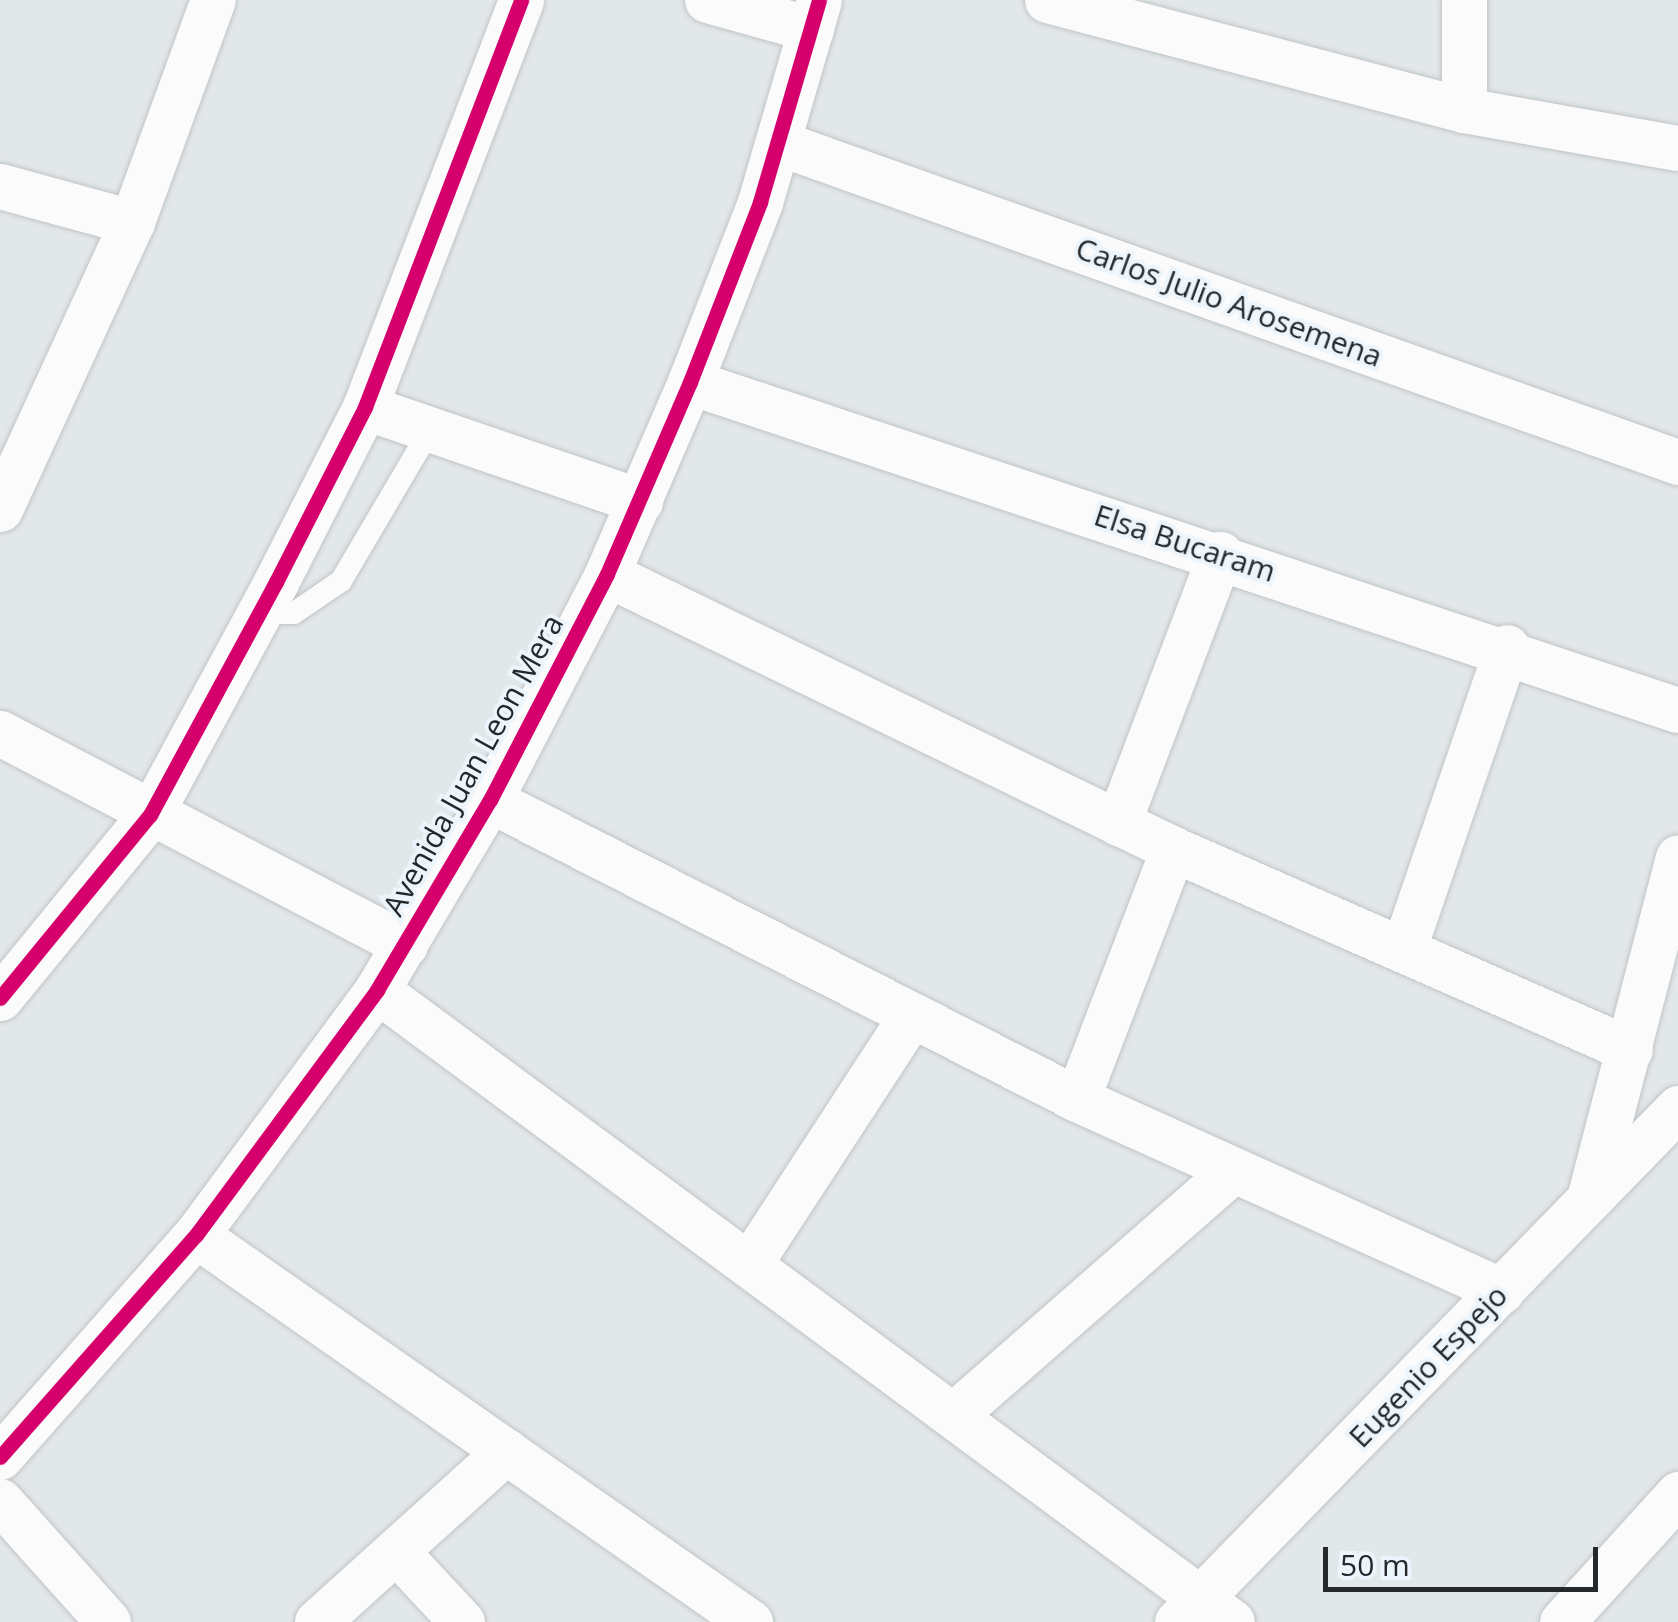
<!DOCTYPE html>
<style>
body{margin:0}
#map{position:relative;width:1678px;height:1622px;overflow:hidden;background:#e2e7ea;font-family:"Open Sans",sans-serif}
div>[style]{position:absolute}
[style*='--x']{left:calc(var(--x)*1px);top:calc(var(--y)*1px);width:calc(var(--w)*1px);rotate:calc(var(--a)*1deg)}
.roads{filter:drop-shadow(0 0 2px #c1c4c6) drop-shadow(0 0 2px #c1c4c6)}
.lane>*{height:22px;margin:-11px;padding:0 11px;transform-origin:11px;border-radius:11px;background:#fbfbfc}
.street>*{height:45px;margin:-22.5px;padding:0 22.5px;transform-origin:22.5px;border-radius:22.5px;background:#fbfbfc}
.cycleway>*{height:15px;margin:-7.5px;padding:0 7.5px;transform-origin:7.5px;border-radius:7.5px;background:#d6006c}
span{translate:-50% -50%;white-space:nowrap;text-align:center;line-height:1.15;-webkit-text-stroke:8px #ecf5fb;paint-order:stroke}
.street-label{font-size:30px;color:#25282a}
.scale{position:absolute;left:1323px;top:1547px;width:275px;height:45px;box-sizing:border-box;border:5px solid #25282a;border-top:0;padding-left:12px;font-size:30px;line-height:35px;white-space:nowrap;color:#25282a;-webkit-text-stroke:8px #ecf5fb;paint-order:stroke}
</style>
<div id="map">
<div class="roads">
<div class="lane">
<i style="--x:259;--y:613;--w:35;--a:0"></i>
<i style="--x:294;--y:613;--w:57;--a:-34.2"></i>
<i style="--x:341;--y:581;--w:175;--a:-59.5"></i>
</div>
<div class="street">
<i style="--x:707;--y:0;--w:108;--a:15.6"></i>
<i style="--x:1047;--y:0;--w:431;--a:14.8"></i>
<i style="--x:1464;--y:110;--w:217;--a:10.1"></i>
<i style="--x:1464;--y:110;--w:110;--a:-90"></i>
<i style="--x:779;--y:143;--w:954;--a:19.54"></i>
<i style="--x:0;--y:186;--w:137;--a:15.3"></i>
<i style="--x:690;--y:382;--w:1041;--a:18.37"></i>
<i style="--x:365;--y:407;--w:291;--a:18.9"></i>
<i style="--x:0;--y:509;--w:316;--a:-65.3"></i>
<i style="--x:132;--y:222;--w:236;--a:-70"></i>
<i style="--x:607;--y:574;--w:629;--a:25.91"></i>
<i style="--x:1173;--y:849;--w:499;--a:23.7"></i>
<i style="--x:0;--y:733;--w:457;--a:27.6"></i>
<i style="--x:490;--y:800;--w:659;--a:26.99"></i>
<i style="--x:1077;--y:1099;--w:466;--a:24.3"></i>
<i style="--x:1118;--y:823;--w:288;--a:-69.2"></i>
<i style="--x:1404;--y:948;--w:318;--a:-71.1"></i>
<i style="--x:377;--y:990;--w:1063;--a:36.47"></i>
<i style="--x:0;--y:998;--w:237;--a:-50.7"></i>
<i style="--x:150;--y:815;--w:265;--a:-61.6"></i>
<i style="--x:276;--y:582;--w:196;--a:-63"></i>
<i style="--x:365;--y:407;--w:436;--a:-69"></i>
<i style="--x:1077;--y:1099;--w:268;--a:-69"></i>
<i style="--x:1590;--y:1195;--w:349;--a:-75.4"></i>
<i style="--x:196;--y:1235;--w:676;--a:34.94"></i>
<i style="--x:750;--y:1263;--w:295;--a:-56.9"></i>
<i style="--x:957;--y:1412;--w:364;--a:-41.2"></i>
<i style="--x:0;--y:1457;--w:296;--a:-48.6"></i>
<i style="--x:196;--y:1235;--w:305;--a:-53.5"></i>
<i style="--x:377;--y:990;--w:221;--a:-59.3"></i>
<i style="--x:490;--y:800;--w:254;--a:-62.6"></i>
<i style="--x:607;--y:574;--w:209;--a:-66.6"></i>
<i style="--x:690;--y:382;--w:193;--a:-68.7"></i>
<i style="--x:760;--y:202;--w:210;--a:-73.7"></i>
<i style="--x:0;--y:1501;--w:162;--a:48.2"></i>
<i style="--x:396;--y:1551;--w:97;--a:47.1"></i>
<i style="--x:317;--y:1622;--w:255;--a:-42.1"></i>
<i style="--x:1177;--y:1622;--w:718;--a:-45.73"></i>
<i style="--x:1562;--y:1622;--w:173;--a:-47.8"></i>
</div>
</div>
<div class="cycleway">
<i style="--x:0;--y:998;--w:237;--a:-50.7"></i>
<i style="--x:150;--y:815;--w:265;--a:-61.6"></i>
<i style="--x:276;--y:582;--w:196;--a:-63"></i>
<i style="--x:365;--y:407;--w:436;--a:-69"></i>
<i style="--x:0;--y:1457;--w:296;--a:-48.6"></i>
<i style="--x:196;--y:1235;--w:305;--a:-53.5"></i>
<i style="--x:377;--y:990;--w:221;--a:-59.3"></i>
<i style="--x:490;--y:800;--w:254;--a:-62.6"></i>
<i style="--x:607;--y:574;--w:209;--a:-66.6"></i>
<i style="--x:690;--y:382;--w:193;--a:-68.7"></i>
<i style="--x:760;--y:202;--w:210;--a:-73.7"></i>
</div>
<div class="street-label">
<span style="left:1229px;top:302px;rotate:20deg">Carlos Julio Arosemena</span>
<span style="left:1185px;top:543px;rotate:18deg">Elsa Bucaram</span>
<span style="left:473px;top:765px;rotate:-61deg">Avenida Juan Leon Mera</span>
<span style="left:1428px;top:1366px;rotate:-46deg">Eugenio Espejo</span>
</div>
<div class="scale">50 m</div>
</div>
